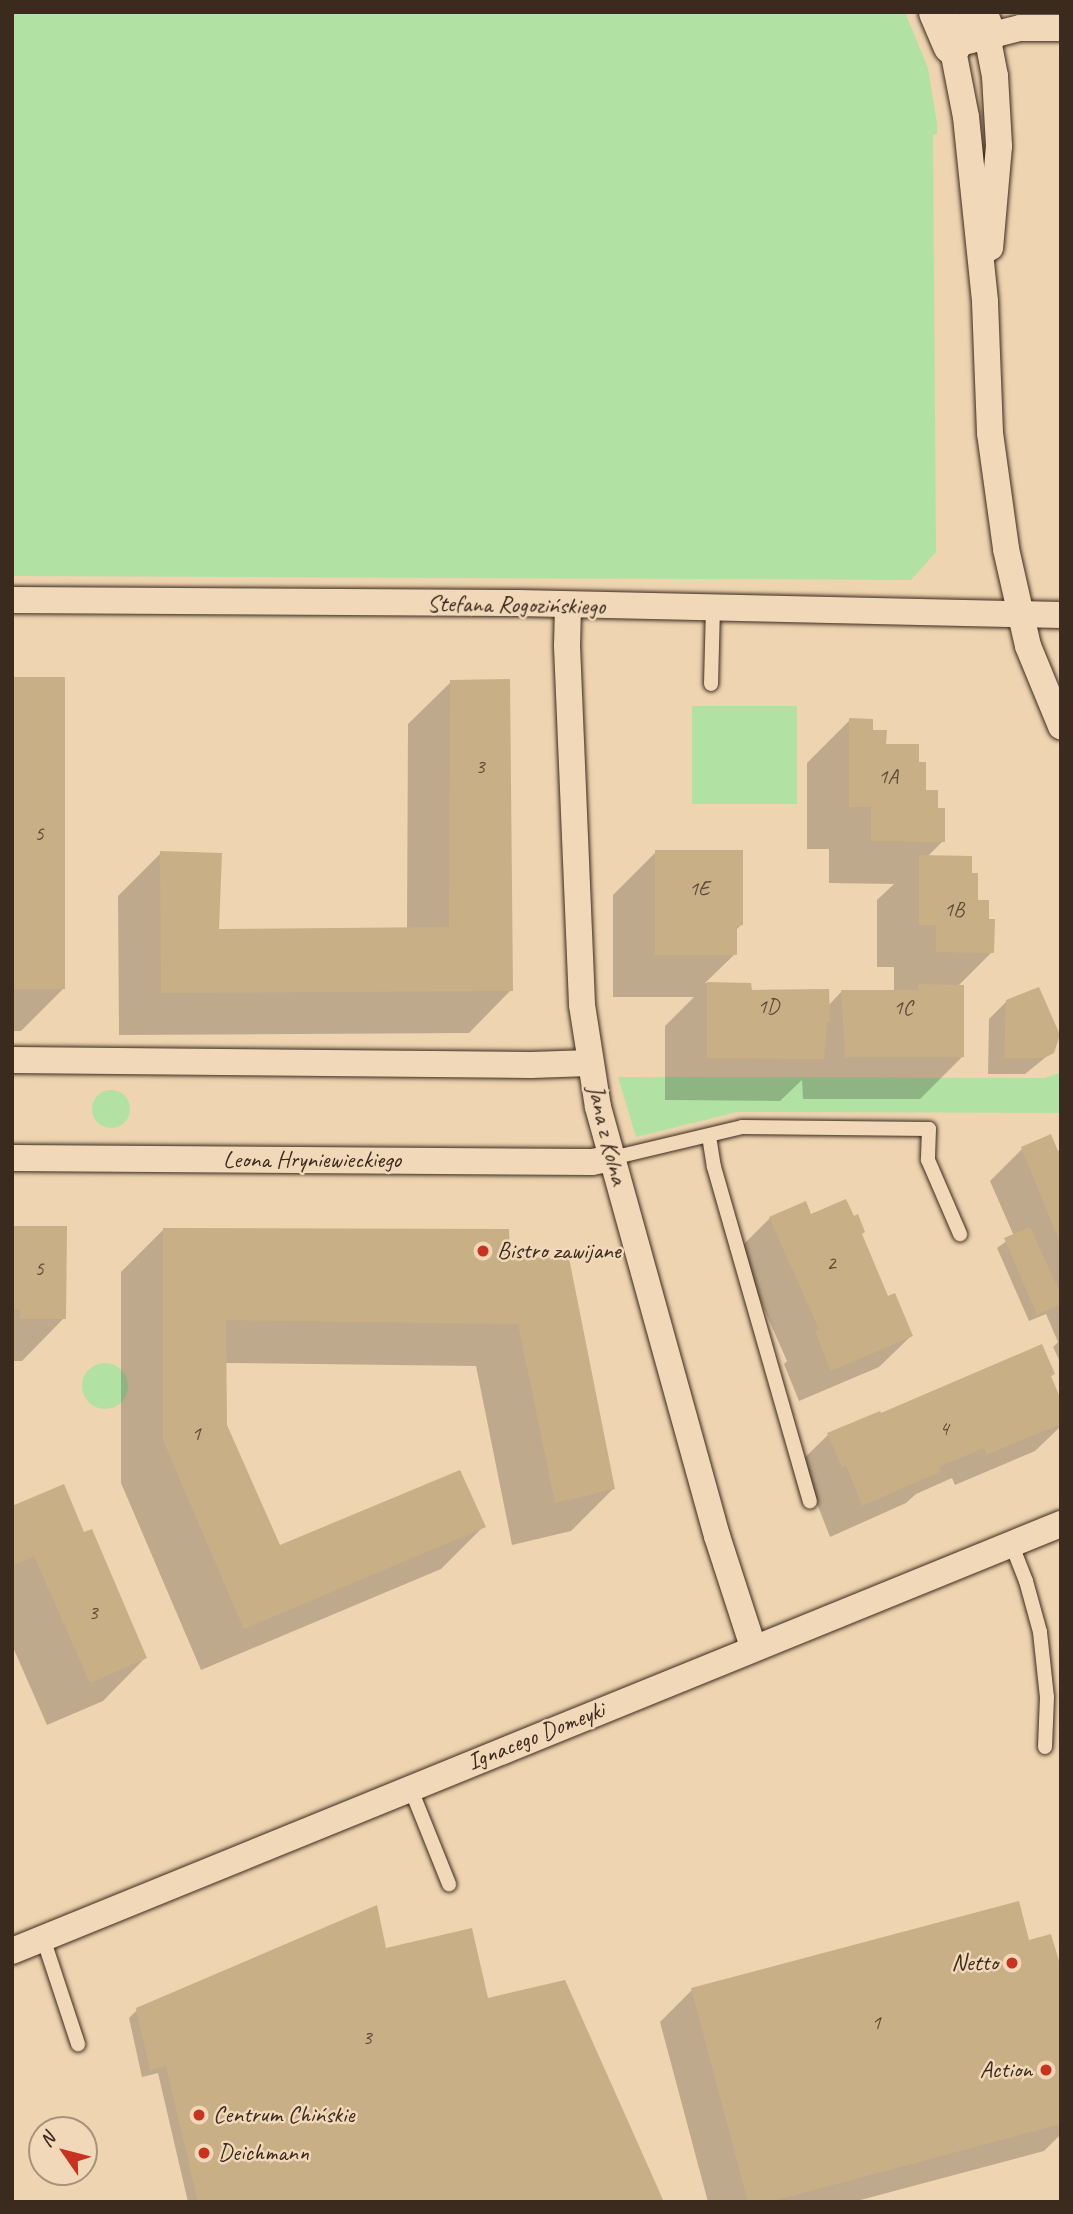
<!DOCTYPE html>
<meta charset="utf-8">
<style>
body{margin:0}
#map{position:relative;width:1073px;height:2214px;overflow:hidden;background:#eed4b0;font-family:Caveat,sans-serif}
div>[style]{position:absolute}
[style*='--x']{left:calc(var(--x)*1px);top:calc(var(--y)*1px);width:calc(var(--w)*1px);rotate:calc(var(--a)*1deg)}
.green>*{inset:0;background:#b1e2a3;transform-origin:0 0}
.round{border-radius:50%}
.shadow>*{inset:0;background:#0003}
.building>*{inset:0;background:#c9af85;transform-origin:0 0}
.roads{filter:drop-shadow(0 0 2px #3b2a1e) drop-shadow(0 0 2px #3b2a1e)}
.service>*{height:14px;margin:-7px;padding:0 7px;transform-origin:7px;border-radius:7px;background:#f1d8b9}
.minor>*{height:26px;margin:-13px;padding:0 13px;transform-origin:13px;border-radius:13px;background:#f1d8b9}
.secondary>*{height:38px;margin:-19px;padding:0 19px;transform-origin:19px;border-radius:19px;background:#f1d8b9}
.dots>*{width:19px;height:19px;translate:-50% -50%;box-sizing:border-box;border:4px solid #f1d8b9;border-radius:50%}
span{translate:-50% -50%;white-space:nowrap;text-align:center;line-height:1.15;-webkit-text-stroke:5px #f1d8b9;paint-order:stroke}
.number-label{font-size:21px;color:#5e4b38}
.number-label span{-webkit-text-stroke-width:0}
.street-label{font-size:24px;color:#3b2a1e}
.poi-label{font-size:24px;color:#3b2a1e}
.left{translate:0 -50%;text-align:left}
.right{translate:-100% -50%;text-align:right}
.frame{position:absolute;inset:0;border:14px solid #3b2a1e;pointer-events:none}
.north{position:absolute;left:28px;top:2116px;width:70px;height:70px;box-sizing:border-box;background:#f1d8b9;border:2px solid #a8927b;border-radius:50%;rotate:305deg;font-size:19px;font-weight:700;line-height:28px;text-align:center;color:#3b2a1e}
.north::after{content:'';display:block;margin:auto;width:24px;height:32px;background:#c8321e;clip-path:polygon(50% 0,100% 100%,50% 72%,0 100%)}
</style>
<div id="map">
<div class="green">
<i style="clip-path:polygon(12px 12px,905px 12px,928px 68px,937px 124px,937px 134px,933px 135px,936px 552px,911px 580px,12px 576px)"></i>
<i style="left:692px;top:706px;width:105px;height:98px"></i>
<i style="clip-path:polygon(1061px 1072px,1061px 1113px,737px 1112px,636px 1137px,618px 1077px,1045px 1078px)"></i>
<i class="round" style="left:92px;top:1090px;width:38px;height:38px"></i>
<i class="round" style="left:82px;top:1363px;width:46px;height:46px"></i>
</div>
<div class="shadow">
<i style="clip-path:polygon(12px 679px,63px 989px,21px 1031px,12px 1031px)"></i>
<i style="clip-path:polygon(451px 682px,511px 990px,469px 1033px,119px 1035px,118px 896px,161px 853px,217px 931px,407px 930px,408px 724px)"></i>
<i style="clip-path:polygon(850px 720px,871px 732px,884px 746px,917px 764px,924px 792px,936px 810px,943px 841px,927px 857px,971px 875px,977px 902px,987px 920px,992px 952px,958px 986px,962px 1057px,920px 1099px,803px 1099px,802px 1080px,780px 1101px,665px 1100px,665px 1026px,694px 997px,613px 997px,613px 895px,656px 852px,741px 925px,735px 931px,735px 954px,705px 983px,749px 984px,750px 992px,828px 1006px,842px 991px,894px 992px,894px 967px,877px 967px,877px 900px,894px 884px,829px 883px,829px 849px,807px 849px,807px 763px)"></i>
<i style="clip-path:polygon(1007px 1001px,1052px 1052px,1025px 1074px,988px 1074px,989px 1019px)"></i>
<i style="clip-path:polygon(1022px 1149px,1061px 1151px,1061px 1364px,1053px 1347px,1058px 1342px,1046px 1314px,1029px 1321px,997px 1248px,1014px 1236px,990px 1181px)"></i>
<i style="clip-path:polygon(810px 1217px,887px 1299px,911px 1336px,879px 1367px,799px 1401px,784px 1364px,787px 1361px,738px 1250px,770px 1218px)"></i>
<i style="clip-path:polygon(12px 1228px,64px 1318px,22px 1361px,12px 1361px)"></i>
<i style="clip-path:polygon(164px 1229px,509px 1259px,613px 1489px,571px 1531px,512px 1545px,476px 1366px,225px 1363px,225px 1426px,279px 1547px,484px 1526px,441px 1569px,201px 1670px,121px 1483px,121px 1272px)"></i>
<i style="clip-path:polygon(1061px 1404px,1061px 1426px,1035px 1451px,955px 1485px,952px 1478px,916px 1494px,906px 1503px,830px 1537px,814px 1496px,796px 1466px,828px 1435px,879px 1413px,880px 1416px)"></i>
<i style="clip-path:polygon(12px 1508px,83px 1534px,145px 1658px,103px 1701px,47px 1725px,12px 1645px)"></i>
<i style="clip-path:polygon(1028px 1942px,1061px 1974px,1061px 2134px,1044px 2151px,853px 2202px,708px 2202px,660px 2022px,692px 1990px)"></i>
<i style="clip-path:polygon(385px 1950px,486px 2000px,662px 2202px,188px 2202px,158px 2073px,142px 2077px,129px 2018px,137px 2010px)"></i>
</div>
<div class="building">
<i style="left:12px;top:677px;width:53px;height:312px"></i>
<i style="clip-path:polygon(510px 679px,513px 991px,161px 993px,160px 851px,222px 853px,219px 929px,449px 927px,450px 680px)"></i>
<i style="clip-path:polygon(849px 718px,873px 719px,873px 730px,887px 730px,886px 744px,919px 744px,919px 762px,926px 762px,926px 790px,938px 790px,938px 808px,945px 808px,945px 842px,871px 841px,871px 807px,849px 807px)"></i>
<i style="clip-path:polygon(655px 850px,743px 850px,743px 925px,737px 926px,737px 955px,655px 955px)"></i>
<i style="clip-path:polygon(919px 855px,972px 856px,972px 873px,978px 873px,978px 900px,989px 900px,989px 919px,995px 919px,994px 953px,936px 952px,936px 925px,919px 925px)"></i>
<i style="clip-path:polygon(707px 982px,751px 983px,752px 990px,829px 989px,830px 1022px,827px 1022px,824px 1059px,707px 1058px)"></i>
<i style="clip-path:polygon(918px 984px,964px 985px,964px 1057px,845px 1057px,841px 990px,918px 990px)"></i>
<i style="clip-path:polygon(1039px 987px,1060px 1035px,1054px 1053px,1044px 1058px,1004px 1058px,1006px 1000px)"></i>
<i style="clip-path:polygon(1051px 1134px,1058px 1151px,1061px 1150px,1061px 1245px,1021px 1147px)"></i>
<i style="clip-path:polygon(846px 1199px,854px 1216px,858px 1214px,865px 1232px,862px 1234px,888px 1296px,895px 1293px,913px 1336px,831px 1371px,815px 1331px,819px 1329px,769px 1217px,806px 1201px,811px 1214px)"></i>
<i style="clip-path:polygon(12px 1226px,67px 1226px,66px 1319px,20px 1319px,20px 1309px,12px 1309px)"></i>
<i style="clip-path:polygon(1030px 1227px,1061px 1295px,1061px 1304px,1037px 1315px,1004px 1238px)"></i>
<i style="clip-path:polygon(163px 1228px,509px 1229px,510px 1257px,569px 1258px,615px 1489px,555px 1503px,518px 1324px,226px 1320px,227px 1425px,280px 1545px,460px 1470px,486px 1527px,244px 1629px,163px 1440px)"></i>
<i style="clip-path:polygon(1042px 1344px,1055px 1374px,1051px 1376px,1061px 1400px,1061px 1424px,986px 1455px,984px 1448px,939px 1467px,940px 1472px,862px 1506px,846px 1465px,842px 1467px,827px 1433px,880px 1411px,881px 1413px)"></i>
<i style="clip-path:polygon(64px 1484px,84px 1532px,92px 1529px,147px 1658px,90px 1683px,34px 1556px,12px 1566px,12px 1506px)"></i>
<i style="clip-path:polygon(1019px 1901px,1029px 1940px,1051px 1934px,1061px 1968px,1061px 2124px,769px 2202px,748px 2202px,691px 1988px)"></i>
<i style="clip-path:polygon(377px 1905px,386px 1948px,472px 1928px,488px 1998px,565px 1980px,664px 2202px,198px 2202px,166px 2066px,150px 2070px,136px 2008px)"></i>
</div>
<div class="roads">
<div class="service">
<i style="--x:711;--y:684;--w:77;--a:-88.5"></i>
<i style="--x:709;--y:1136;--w:31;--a:81"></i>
<i style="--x:714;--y:1167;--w:348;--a:74"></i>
<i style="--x:612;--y:1158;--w:134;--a:-13.4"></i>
<i style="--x:742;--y:1127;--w:187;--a:0.6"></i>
<i style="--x:929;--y:1129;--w:31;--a:92"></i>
<i style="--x:928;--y:1160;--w:81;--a:66.6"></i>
<i style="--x:1011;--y:1543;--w:41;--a:68.5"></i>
<i style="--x:1026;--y:1581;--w:53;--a:74.6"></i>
<i style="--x:1040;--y:1632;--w:65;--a:83.9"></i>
<i style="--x:1047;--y:1697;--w:50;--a:92.3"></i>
<i style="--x:410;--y:1787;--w:105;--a:68.1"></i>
<i style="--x:43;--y:1938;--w:112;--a:71.7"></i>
</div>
<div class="minor">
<i style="--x:1061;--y:28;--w:41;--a:180"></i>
<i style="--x:1020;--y:28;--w:70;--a:166"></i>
<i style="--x:952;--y:45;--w:73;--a:79"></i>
<i style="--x:966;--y:117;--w:186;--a:84.1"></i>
<i style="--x:985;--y:302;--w:131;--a:87.8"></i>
<i style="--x:990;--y:433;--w:117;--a:82.1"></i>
<i style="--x:1006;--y:549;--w:99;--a:77.2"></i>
<i style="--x:1028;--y:646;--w:87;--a:67.6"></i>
<i style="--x:987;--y:35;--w:42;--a:79"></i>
<i style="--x:995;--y:76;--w:70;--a:86.7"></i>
<i style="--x:999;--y:146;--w:102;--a:95"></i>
<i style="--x:12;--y:600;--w:506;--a:0.34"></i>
<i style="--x:518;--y:603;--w:543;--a:1.27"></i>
<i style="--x:568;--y:606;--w:40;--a:91.4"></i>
<i style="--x:567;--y:646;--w:359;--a:87.6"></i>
<i style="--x:582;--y:1005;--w:103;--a:81.1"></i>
<i style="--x:598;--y:1107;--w:445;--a:74.5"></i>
<i style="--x:717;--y:1536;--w:117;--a:72"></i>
<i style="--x:12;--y:1060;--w:519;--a:0.55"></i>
<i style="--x:531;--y:1065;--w:59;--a:-1.9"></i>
<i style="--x:12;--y:1158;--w:580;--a:0.4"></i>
<i style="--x:592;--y:1162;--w:20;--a:-11"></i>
<i style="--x:12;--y:1951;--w:1133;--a:-22.15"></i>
</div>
<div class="secondary">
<i style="--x:938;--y:12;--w:36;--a:67"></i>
<i style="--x:978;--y:12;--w:25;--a:69"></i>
</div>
</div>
<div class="dots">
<i style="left:483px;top:1251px;background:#c8321e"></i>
<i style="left:1012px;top:1963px;background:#c8321e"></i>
<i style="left:1046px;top:2070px;background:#c8321e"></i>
<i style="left:199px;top:2115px;background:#c8321e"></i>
<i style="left:204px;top:2153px;background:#c8321e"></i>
</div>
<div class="number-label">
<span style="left:480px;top:766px">3</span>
<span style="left:888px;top:776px">1A</span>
<span style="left:39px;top:833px">5</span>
<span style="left:699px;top:888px">1E</span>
<span style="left:954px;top:909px">1B</span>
<span style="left:768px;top:1006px">1D</span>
<span style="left:903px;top:1007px">1C</span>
<span style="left:831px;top:1263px">2</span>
<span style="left:39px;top:1268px">5</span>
<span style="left:944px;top:1428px">4</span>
<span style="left:196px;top:1433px">1</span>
<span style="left:93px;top:1612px">3</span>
<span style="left:876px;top:2022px">1</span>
<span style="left:367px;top:2037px">3</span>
</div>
<div class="street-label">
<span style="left:516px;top:605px;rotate:1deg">Stefana Rogozińskiego</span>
<span style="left:607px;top:1135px;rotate:76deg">Jana z Kolna</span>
<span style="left:312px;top:1160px">Leona Hryniewieckiego</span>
<span style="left:536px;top:1736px;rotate:-22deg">Ignacego Domeyki</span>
</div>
<div class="poi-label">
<span class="left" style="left:497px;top:1251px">Bistro zawijane</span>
<span class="right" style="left:998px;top:1963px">Netto</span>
<span class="right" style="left:1032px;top:2070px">Action</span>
<span class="left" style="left:213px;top:2115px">Centrum Chińskie</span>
<span class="left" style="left:218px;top:2153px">Deichmann</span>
</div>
<div class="frame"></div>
<div class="north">N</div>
</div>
